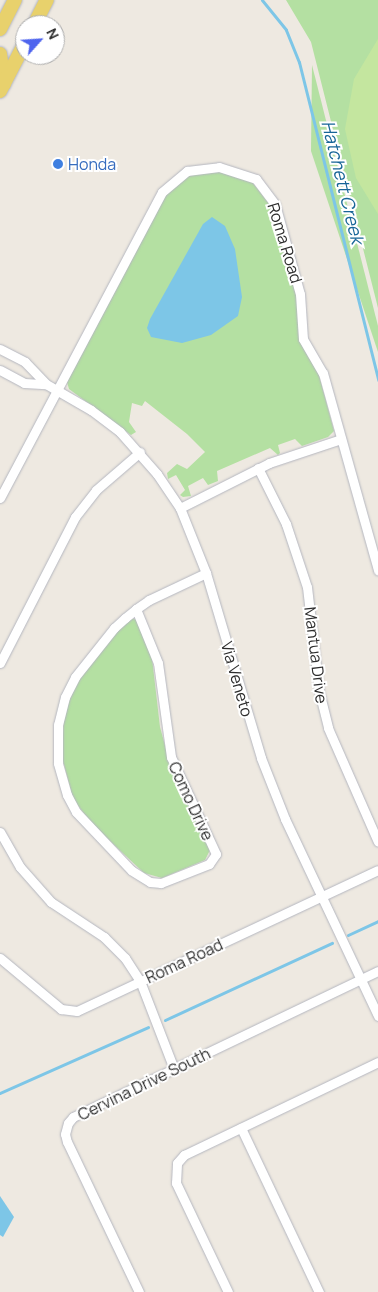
<!DOCTYPE html>
<style>
body{margin:0}
#map{position:relative;width:378px;height:1292px;overflow:hidden;background:#eee9e1;font-family:Manrope,sans-serif}
div>[style]{position:absolute}
[style*='--x']{left:calc(var(--x)*1px);top:calc(var(--y)*1px);width:calc(var(--w)*1px);rotate:calc(var(--a)*1deg)}
.green>*{inset:0;background:#b4e0a2}
.pitch>*{inset:0;background:#c4e69f}
.water>*{inset:0;background:#7dc6e7}
.stream>*{height:3px;margin:-1.5px;padding:0 1.5px;transform-origin:1.5px;border-radius:1.5px;background:#7dc6e7}
.roads{filter:drop-shadow(0 0 1px #b4b6bf) drop-shadow(0 0 1px #b4b6bf)}
.minor>*{height:9px;margin:-4.5px;padding:0 4.5px;transform-origin:4.5px;border-radius:4.5px;background:#fff}
.primary>*{height:14px;margin:-7px;padding:0 7px;transform-origin:7px;border-radius:7px;background:#e8d16c}
.dots>*{width:14px;height:14px;translate:-50% -50%;box-sizing:border-box;border:2px solid #fff;border-radius:50%}
span{translate:-50% -50%;white-space:nowrap;text-align:center;line-height:1.15;-webkit-text-stroke:4px #fff;paint-order:stroke}
.shop-label{font-size:16px;color:#366cbe}
.left{translate:0 -50%;text-align:left}
.street-label{font-size:16px;color:#2d2d2d}
.water-label{font-size:18px;color:#176597;font-style:italic}
.north{position:absolute;left:15px;top:15px;width:50px;height:50px;box-sizing:border-box;background:#fff;border:1px solid #ababab;border-radius:50%;rotate:64deg;font-size:14px;font-weight:700;line-height:20px;text-align:center;color:#2d2d2d}
.north::after{content:'';display:block;margin:auto;width:18px;height:22px;background:#4e64ee;clip-path:polygon(50% 0,100% 100%,50% 72%,0 100%)}
</style>
<div id="map">
<div class="green">
<i style="clip-path:polygon(286px 0,378px 0,378px 308px,311px 42px)"></i>
<i style="clip-path:polygon(312px 65px,378px 326px,378px 352px,311px 151px)"></i>
<i style="clip-path:polygon(213px 170px,252px 182px,270px 205px,297px 298px,300px 342px,319px 375px,334px 431px,328px 437px,302px 446px,295px 439px,278px 445px,280px 453px,278px 455px,270px 448px,217px 471px,218px 481px,208px 485px,203px 478px,188px 486px,191px 496px,183px 497px,180px 495px,185px 490px,176px 475px,168px 479px,167px 473px,177px 464px,187px 469px,205px 452px,187px 434px,145px 401px,142px 406px,132px 403px,129px 422px,136px 432px,131px 435px,69px 389px,67px 382px,168px 191px,185px 176px)"></i>
<i style="clip-path:polygon(130px 618px,137px 620px,152px 658px,160px 727px,172px 771px,210px 850px,205px 860px,162px 878px,144px 873px,92px 824px,73px 799px,62px 757px,64px 714px,77px 682px,107px 640px)"></i>
</div>
<div class="pitch">
<i style="clip-path:polygon(378px 39px,378px 214px,356px 178px,345px 129px,354px 79px)"></i>
</div>
<div class="water">
<i style="clip-path:polygon(212px 217px,225px 226px,235px 249px,242px 297px,238px 316px,211px 335px,182px 343px,151px 337px,147px 328px,150px 319px,203px 224px)"></i>
<i style="clip-path:polygon(0 1196px,14px 1217px,3px 1237px,0 1235px)"></i>
</div>
<div class="stream">
<i style="--x:262;--y:0;--w:38;--a:51"></i>
<i style="--x:286;--y:30;--w:35;--a:68"></i>
<i style="--x:299;--y:62;--w:328;--a:76"></i>
<i style="--x:348;--y:935;--w:33;--a:-25"></i>
<i style="--x:165;--y:1020;--w:184;--a:-24.8"></i>
<i style="--x:0;--y:1093;--w:162;--a:-24"></i>
</div>
<div class="roads">
<div class="minor">
<i style="--x:0;--y:349;--w:28;--a:27"></i>
<i style="--x:25;--y:362;--w:30;--a:46"></i>
<i style="--x:46;--y:384;--w:52;--a:30"></i>
<i style="--x:91;--y:410;--w:36;--a:37"></i>
<i style="--x:120;--y:432;--w:56;--a:48.6"></i>
<i style="--x:157;--y:474;--w:41;--a:55.9"></i>
<i style="--x:180;--y:508;--w:70;--a:68.2"></i>
<i style="--x:206;--y:573;--w:193;--a:73.4"></i>
<i style="--x:261;--y:758;--w:66;--a:68.5"></i>
<i style="--x:285;--y:819;--w:218;--a:64.7"></i>
<i style="--x:0;--y:370;--w:27;--a:28"></i>
<i style="--x:24;--y:383;--w:22;--a:3"></i>
<i style="--x:258;--y:468;--w:63;--a:63.4"></i>
<i style="--x:286;--y:524;--w:66;--a:71.6"></i>
<i style="--x:307;--y:587;--w:105;--a:83.4"></i>
<i style="--x:319;--y:691;--w:38;--a:76"></i>
<i style="--x:328;--y:728;--w:124;--a:66.3"></i>
<i style="--x:0;--y:498;--w:346;--a:-62.1"></i>
<i style="--x:162;--y:192;--w:33;--a:-40"></i>
<i style="--x:187;--y:171;--w:32;--a:-7"></i>
<i style="--x:219;--y:167;--w:39;--a:18"></i>
<i style="--x:256;--y:179;--w:31;--a:53"></i>
<i style="--x:275;--y:204;--w:93;--a:74.5"></i>
<i style="--x:300;--y:294;--w:45;--a:86.2"></i>
<i style="--x:303;--y:339;--w:39;--a:60"></i>
<i style="--x:323;--y:373;--w:205;--a:74.4"></i>
<i style="--x:180;--y:508;--w:100;--a:-26.8"></i>
<i style="--x:269;--y:463;--w:76;--a:-18.4"></i>
<i style="--x:136;--y:609;--w:58;--a:67.8"></i>
<i style="--x:158;--y:663;--w:95;--a:82.1"></i>
<i style="--x:171;--y:757;--w:107;--a:65.1"></i>
<i style="--x:216;--y:854;--w:12;--a:125"></i>
<i style="--x:209;--y:864;--w:52;--a:158.4"></i>
<i style="--x:161;--y:883;--w:11;--a:-175"></i>
<i style="--x:150;--y:882;--w:22;--a:-148"></i>
<i style="--x:131;--y:870;--w:80;--a:-133.5"></i>
<i style="--x:76;--y:812;--w:19;--a:-118"></i>
<i style="--x:67;--y:795;--w:33;--a:-106"></i>
<i style="--x:58;--y:763;--w:38;--a:-90"></i>
<i style="--x:58;--y:725;--w:29;--a:-76"></i>
<i style="--x:65;--y:697;--w:22;--a:-63"></i>
<i style="--x:75;--y:677;--w:63;--a:-51.5"></i>
<i style="--x:114;--y:628;--w:15;--a:-42"></i>
<i style="--x:125;--y:618;--w:14;--a:-39"></i>
<i style="--x:136;--y:609;--w:16;--a:-35"></i>
<i style="--x:149;--y:600;--w:63;--a:-25.3"></i>
<i style="--x:0;--y:663;--w:164;--a:-62.8"></i>
<i style="--x:75;--y:517;--w:34;--a:-52"></i>
<i style="--x:96;--y:490;--w:58;--a:-40.8"></i>
<i style="--x:0;--y:832;--w:40;--a:60.3"></i>
<i style="--x:20;--y:867;--w:47;--a:48.5"></i>
<i style="--x:51;--y:902;--w:64;--a:33.4"></i>
<i style="--x:104;--y:937;--w:30;--a:45"></i>
<i style="--x:125;--y:958;--w:27;--a:57"></i>
<i style="--x:140;--y:981;--w:94;--a:68.9"></i>
<i style="--x:0;--y:958;--w:80;--a:39.9"></i>
<i style="--x:61;--y:1009;--w:16;--a:7"></i>
<i style="--x:77;--y:1011;--w:332;--a:-25.1"></i>
<i style="--x:241;--y:1128;--w:182;--a:64.6"></i>
<i style="--x:139;--y:1292;--w:166;--a:-115.6"></i>
<i style="--x:67;--y:1142;--w:8;--a:-104"></i>
<i style="--x:65;--y:1134;--w:11;--a:-75"></i>
<i style="--x:68;--y:1123;--w:8;--a:-50"></i>
<i style="--x:73;--y:1117;--w:338;--a:-25.6"></i>
<i style="--x:228;--y:1292;--w:121;--a:-115.5"></i>
<i style="--x:176;--y:1183;--w:20;--a:-87"></i>
<i style="--x:177;--y:1163;--w:11;--a:-49"></i>
<i style="--x:184;--y:1155;--w:215;--a:-25.6"></i>
</div>
<div class="primary">
<i style="--x:34;--y:25;--w:28;--a:-63"></i>
<i style="--x:0;--y:29;--w:33;--a:-63"></i>
<i style="--x:0;--y:54;--w:30;--a:82"></i>
<i style="--x:0;--y:91;--w:54;--a:-62.5"></i>
</div>
</div>
<div class="dots">
<i style="left:58px;top:164px;background:#3f7fe0"></i>
</div>
<div class="shop-label">
<span class="left" style="left:68px;top:164px">Honda</span>
</div>
<div class="street-label">
<span style="left:285px;top:243px;rotate:73deg">Roma Road</span>
<span style="left:316px;top:655px;rotate:83deg">Mantua Drive</span>
<span style="left:237px;top:679px;rotate:74deg">Via Veneto</span>
<span style="left:191px;top:801px;rotate:65deg">Como Drive</span>
<span style="left:184px;top:961px;rotate:-25deg">Roma Road</span>
<span style="left:144px;top:1084px;rotate:-26deg">Cervina Drive South</span>
</div>
<div class="water-label">
<span style="left:343px;top:182px;rotate:76deg">Hatchett Creek</span>
</div>
<div class="north">N</div>
</div>
